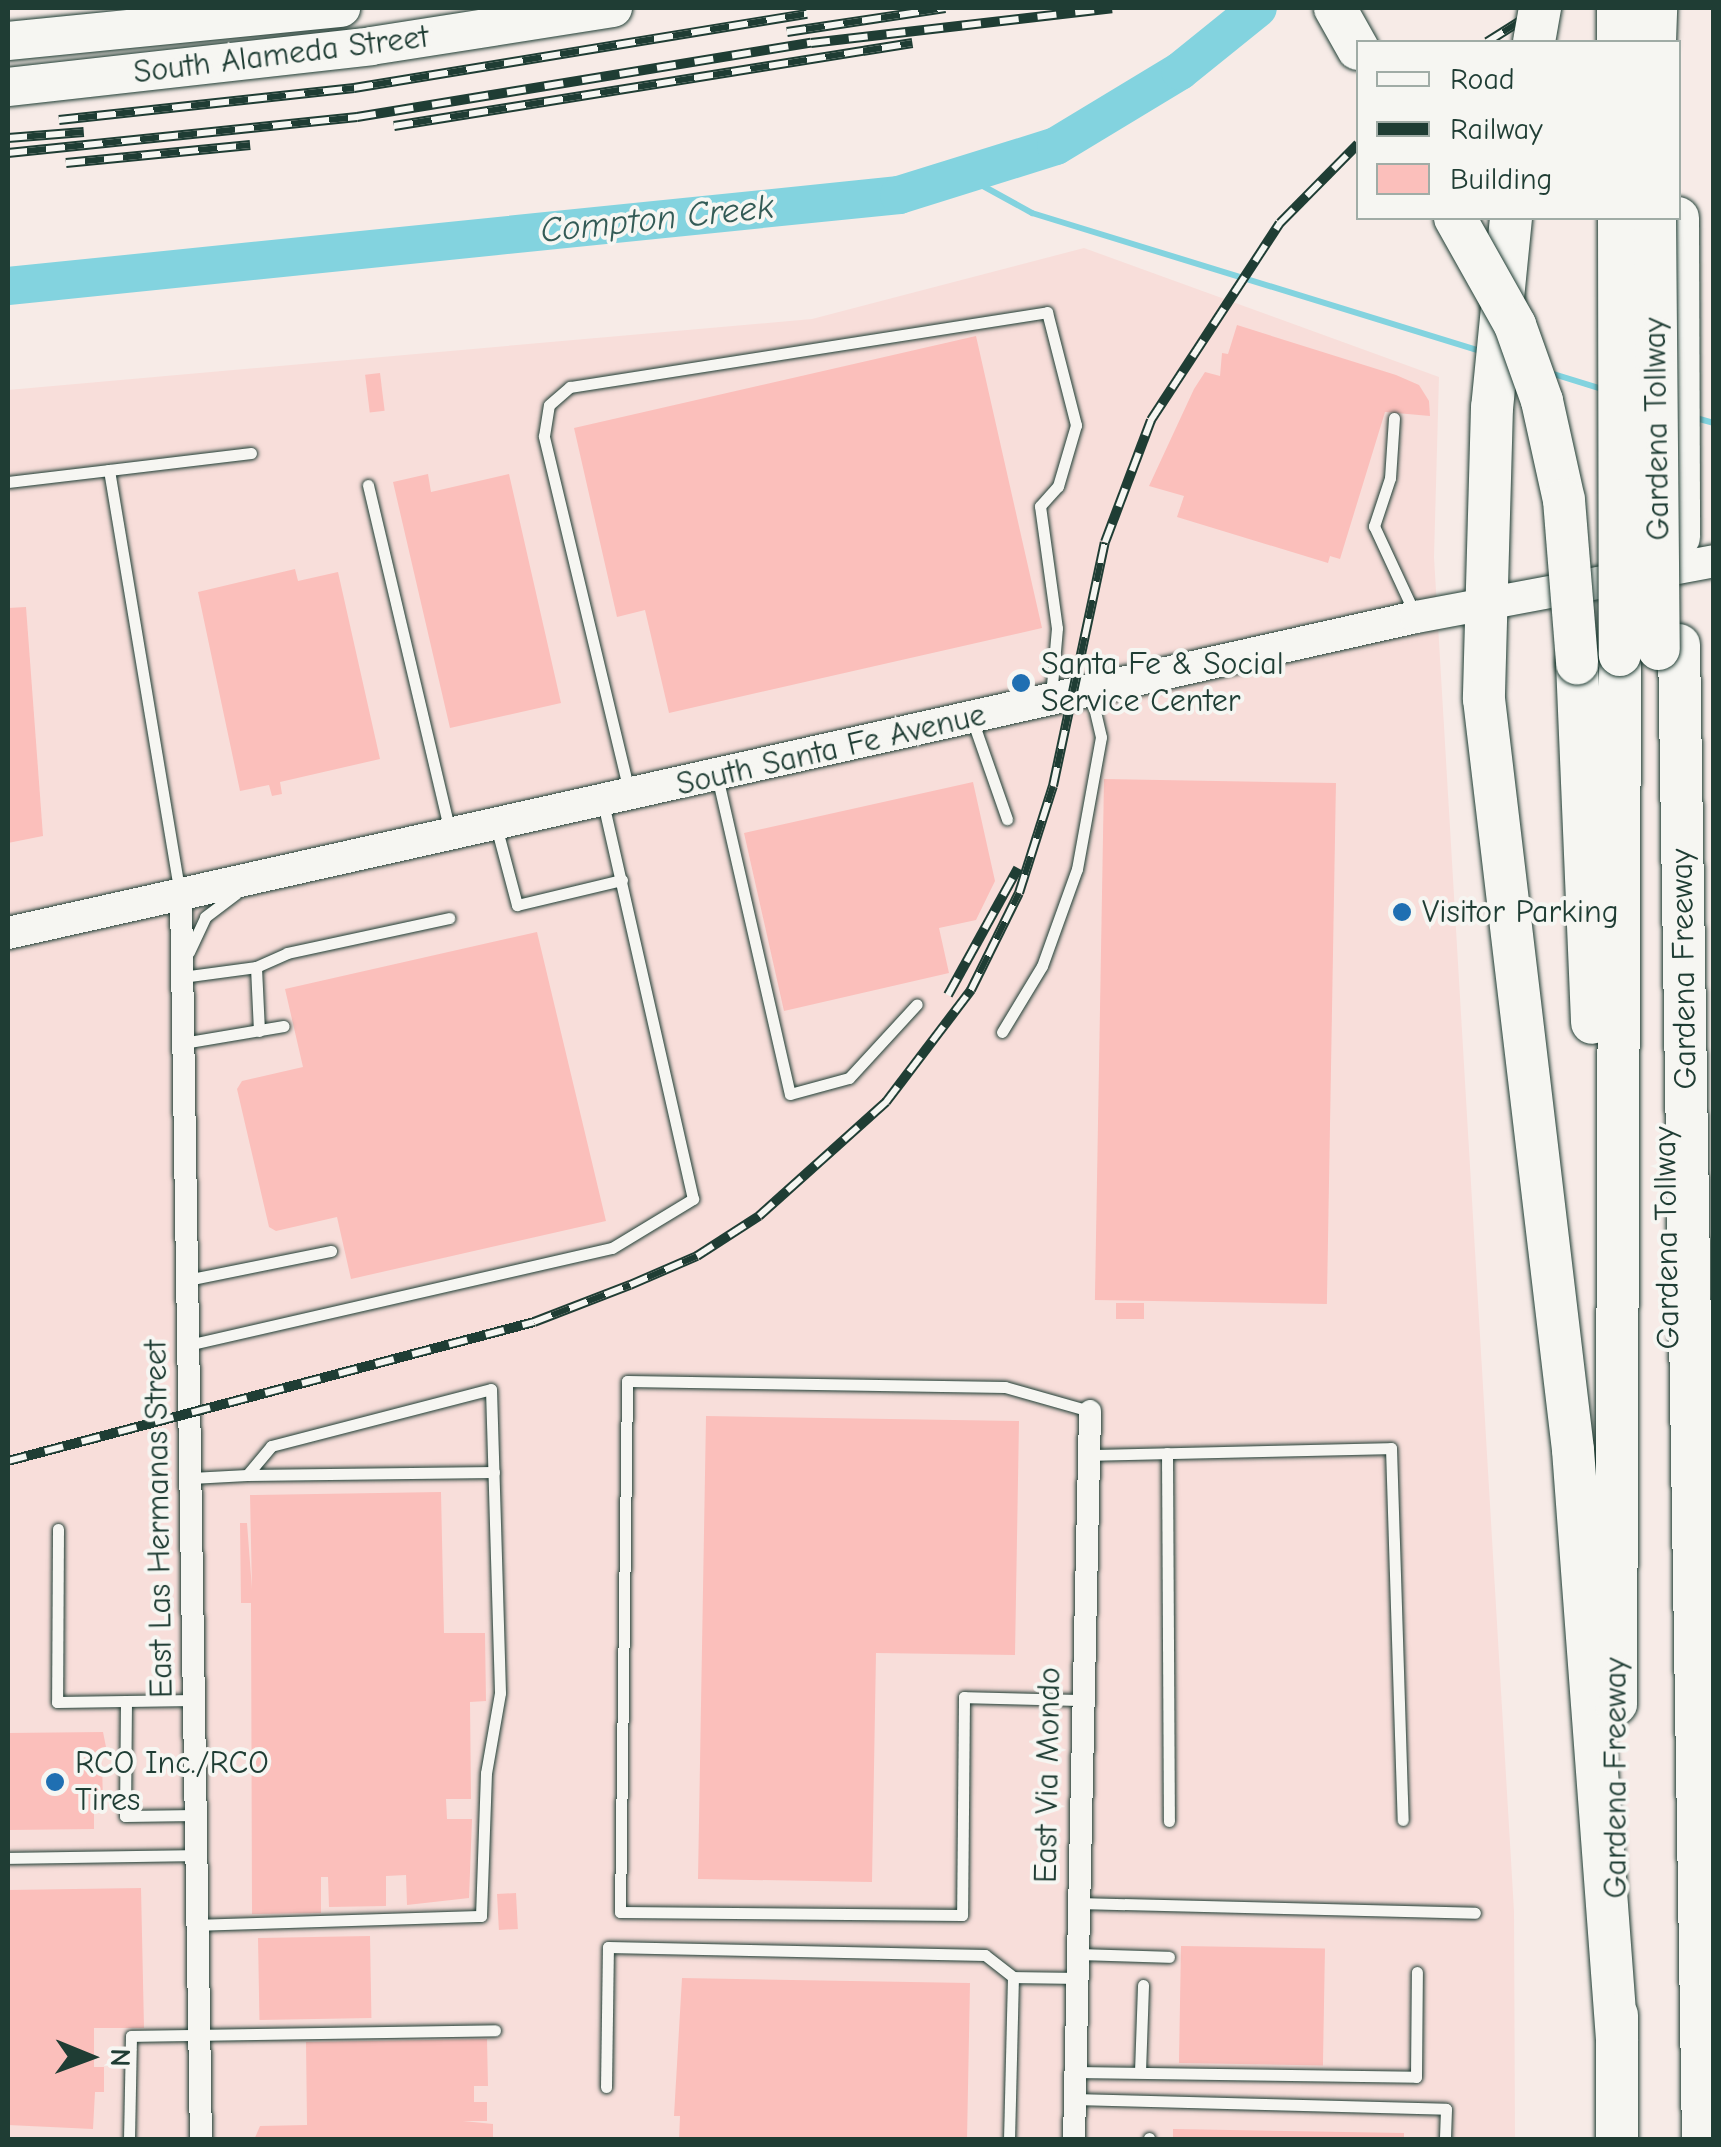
<!DOCTYPE html>
<style>
body{margin:0}
#map{position:relative;width:1721px;height:2147px;overflow:hidden;background:#f7ebe7;font-family:"Comic Neue",sans-serif}
div>[style]{position:absolute}
[style*='--x']{left:calc(var(--x)*1px);top:calc(var(--y)*1px);width:calc(var(--w)*1px);rotate:calc(var(--a)*1deg)}
.built>*{inset:0;background:#f8deda}
.stream>*{height:6px;margin:-3px;padding:0 3px;transform-origin:3px;border-radius:3px;background:#83d3df}
.river>*{height:38px;margin:-19px;padding:0 19px;transform-origin:19px;border-radius:19px;background:#83d3df}
.building>*{inset:0;background:#fbbfbb;transform-origin:0 0}
.roads{filter:drop-shadow(0 0 2px #1f3d34) drop-shadow(0 0 2px #1f3d34)}
.service>*{height:11px;margin:-5.5px;padding:0 5.5px;transform-origin:5.5px;border-radius:5.5px;background:#f6f6f2}
.minor>*{height:22px;margin:-11px;padding:0 11px;transform-origin:11px;border-radius:11px;background:#f6f6f2}
.secondary>*{height:32px;margin:-16px;padding:0 16px;transform-origin:16px;border-radius:16px;background:#f6f6f2}
.primary>*{height:38px;margin:-19px;padding:0 19px;transform-origin:19px;border-radius:19px;background:#f6f6f2}
.motorway>*{height:42px;margin:-21px;padding:0 21px;transform-origin:21px;border-radius:21px;background:#f6f6f2}
.rail>*{height:10px;margin-top:-5px;transform-origin:0;background:repeating-linear-gradient(90deg,#f6f6f2 0 19px,#1f3d34 0 38px);box-sizing:border-box;border-block:2px solid #1f3d34}
.bridges{filter:drop-shadow(0 0 2px #1f3d34) drop-shadow(0 0 2px #1f3d34)}
.motorway-bridge>*{height:42px;margin:-21px;padding:0 21px;transform-origin:21px;border-radius:21px;background:#f6f6f2}
.dots>*{width:28px;height:28px;translate:-50% -50%;box-sizing:border-box;border:5px solid #f6f6f2;border-radius:50%}
span{translate:-50% -50%;white-space:nowrap;text-align:center;line-height:1.15;-webkit-text-stroke:8px #f6f6f2;paint-order:stroke}
.street-label{font-size:32px;color:#1f3d34}
.poi-label{font-size:32px;color:#1f3d34}
.left{translate:0 -50%;text-align:left}
.water-label{font-size:35px;color:#335b56;font-style:italic}
.frame{position:absolute;inset:0;border:10px solid #1f3d34;pointer-events:none}
.legend{position:absolute;left:1356px;top:40px;width:325px;height:180px;box-sizing:border-box;background:#f6f6f2;border:2px solid #a0aca6;margin:0;padding:12px 18px;list-style:none;font-size:30px;color:#1f3d34}
.legend li{display:flex;align-items:center;gap:20px;height:50px}
.legend b{width:50px;border:2px solid #a0aca6}
.north{position:absolute;left:40px;top:2007px;width:100px;height:100px;-webkit-text-stroke:8px #f6f6f2;paint-order:stroke;rotate:91deg;font-size:28px;font-weight:700;line-height:40px;text-align:center;color:#1f3d34}
.north::after{content:'';display:block;margin:auto;width:35px;height:45px;background:#1f3d34;clip-path:polygon(50% 0,100% 100%,50% 72%,0 100%)}
</style>
<div id="map">
<div class="built">
<i style="clip-path:polygon(1084px 248px,1439px 377px,1434px 557px,1514px 1911px,1515px 2139px,8px 2140px,8px 390px,812px 319px)"></i>
</div>
<div class="stream">
<i style="--x:963;--y:175;--w:79;--a:28.8"></i>
<i style="--x:1032;--y:213;--w:472;--a:17.1"></i>
<i style="--x:1547;--y:372;--w:58;--a:17.2"></i>
<i style="--x:1696;--y:418;--w:19;--a:16"></i>
</div>
<div class="river">
<i style="--x:8;--y:286;--w:896;--a:-5.83"></i>
<i style="--x:899;--y:195;--w:164;--a:-17.3"></i>
<i style="--x:1056;--y:146;--w:145;--a:-31.2"></i>
<i style="--x:1180;--y:71;--w:100;--a:-38.9"></i>
</div>
<div class="building">
<i style="clip-path:polygon(1237px 325px,1396px 375px,1419px 385px,1429px 401px,1430px 416px,1385px 412px,1340px 559px,1330px 556px,1328px 563px,1177px 517px,1184px 496px,1149px 486px,1194px 389px,1205px 372px,1220px 376px,1222px 353px,1228px 354px)"></i>
<i style="clip-path:polygon(976px 336px,1042px 628px,669px 713px,645px 610px,617px 617px,574px 428px)"></i>
<i style="left:380px;top:373px;width:38px;height:15px;rotate:83deg"></i>
<i style="clip-path:polygon(428px 474px,431px 492px,509px 474px,561px 703px,450px 728px,393px 482px)"></i>
<i style="clip-path:polygon(295px 569px,298px 581px,338px 572px,380px 759px,280px 782px,282px 794px,272px 796px,269px 785px,240px 791px,198px 592px)"></i>
<i style="clip-path:polygon(26px 607px,43px 836px,8px 843px,8px 608px)"></i>
<i style="left:1104px;top:779px;width:232px;height:521px;rotate:1deg"></i>
<i style="clip-path:polygon(973px 782px,995px 881px,976px 920px,939px 928px,949px 973px,784px 1011px,744px 833px)"></i>
<i style="clip-path:polygon(537px 932px,606px 1221px,351px 1279px,337px 1217px,276px 1231px,269px 1227px,237px 1089px,242px 1081px,303px 1067px,285px 989px)"></i>
<i style="left:1116px;top:1303px;width:28px;height:16px"></i>
<i style="clip-path:polygon(706px 1416px,1019px 1421px,1015px 1655px,876px 1653px,872px 1882px,698px 1879px)"></i>
<i style="clip-path:polygon(441px 1492px,444px 1633px,485px 1633px,486px 1701px,470px 1702px,471px 1799px,446px 1799px,447px 1819px,472px 1819px,469px 1898px,407px 1905px,406px 1875px,386px 1876px,386px 1906px,329px 1907px,328px 1877px,321px 1877px,321px 1913px,252px 1914px,251px 1603px,241px 1603px,240px 1523px,247px 1523px,252px 1589px,250px 1495px)"></i>
<i style="clip-path:polygon(103px 1732px,108px 1757px,102px 1757px,103px 1807px,94px 1808px,94px 1829px,8px 1830px,8px 1733px)"></i>
<i style="clip-path:polygon(141px 1888px,144px 2028px,94px 2028px,94px 2067px,104px 2067px,104px 2092px,95px 2092px,93px 2129px,8px 2125px,8px 1890px)"></i>
<i style="left:516px;top:1893px;width:36px;height:19px;rotate:87deg"></i>
<i style="left:370px;top:1936px;width:82px;height:112px;rotate:89deg"></i>
<i style="left:1181px;top:1946px;width:144px;height:117px;rotate:1deg"></i>
<i style="clip-path:polygon(682px 1978px,970px 1983px,967px 2140px,679px 2140px,680px 2116px,674px 2116px)"></i>
<i style="clip-path:polygon(487px 2039px,488px 2086px,474px 2086px,474px 2102px,487px 2102px,487px 2121px,463px 2121px,493px 2124px,493px 2140px,254px 2140px,260px 2126px,307px 2125px,306px 2042px)"></i>
<i style="clip-path:polygon(1173px 2129px,1404px 2133px,1404px 2140px,1173px 2140px)"></i>
</div>
<div class="roads">
<div class="service">
<i style="--x:1394;--y:418;--w:60;--a:93.8"></i>
<i style="--x:1390;--y:478;--w:51;--a:108.4"></i>
<i style="--x:1374;--y:526;--w:95;--a:65.1"></i>
<i style="--x:109;--y:470;--w:143;--a:-6.8"></i>
<i style="--x:8;--y:482;--w:102;--a:-6.8"></i>
<i style="--x:109;--y:470;--w:429;--a:80.5"></i>
<i style="--x:368;--y:485;--w:357;--a:76.7"></i>
<i style="--x:973;--y:722;--w:103;--a:70.7"></i>
<i style="--x:717;--y:776;--w:326;--a:77.1"></i>
<i style="--x:790;--y:1094;--w:61;--a:-15.2"></i>
<i style="--x:849;--y:1078;--w:100;--a:-47.4"></i>
<i style="--x:629;--y:791;--w:365;--a:-103.5"></i>
<i style="--x:544;--y:436;--w:31;--a:-81"></i>
<i style="--x:549;--y:405;--w:28;--a:-41"></i>
<i style="--x:570;--y:387;--w:483;--a:-8.9"></i>
<i style="--x:1047;--y:312;--w:117;--a:75.6"></i>
<i style="--x:1076;--y:425;--w:64;--a:106.4"></i>
<i style="--x:1058;--y:486;--w:27;--a:132"></i>
<i style="--x:1040;--y:506;--w:123;--a:82.1"></i>
<i style="--x:1057;--y:628;--w:68;--a:95"></i>
<i style="--x:496;--y:826;--w:82;--a:75.1"></i>
<i style="--x:517;--y:905;--w:108;--a:-13.4"></i>
<i style="--x:189;--y:952;--w:38;--a:-65"></i>
<i style="--x:205;--y:917;--w:38;--a:-37"></i>
<i style="--x:182;--y:977;--w:75;--a:-7.7"></i>
<i style="--x:259;--y:1031;--w:64;--a:-92.7"></i>
<i style="--x:256;--y:967;--w:34;--a:-24"></i>
<i style="--x:287;--y:953;--w:166;--a:-12.2"></i>
<i style="--x:1002;--y:1032;--w:77;--a:-58.8"></i>
<i style="--x:1042;--y:966;--w:103;--a:-70.2"></i>
<i style="--x:1077;--y:869;--w:134;--a:-79.7"></i>
<i style="--x:1101;--y:737;--w:44;--a:-103.1"></i>
<i style="--x:183;--y:1043;--w:102;--a:-9.6"></i>
<i style="--x:187;--y:1280;--w:147;--a:-11.4"></i>
<i style="--x:188;--y:1345;--w:435;--a:-12.9"></i>
<i style="--x:612;--y:1248;--w:95;--a:-31.2"></i>
<i style="--x:693;--y:1199;--w:406;--a:-102.8"></i>
<i style="--x:1167;--y:1453;--w:368;--a:89.7"></i>
<i style="--x:1089;--y:1455;--w:302;--a:-1.3"></i>
<i style="--x:1391;--y:1448;--w:372;--a:88.2"></i>
<i style="--x:247;--y:1475;--w:247;--a:-0.7"></i>
<i style="--x:191;--y:1478;--w:56;--a:-3.1"></i>
<i style="--x:247;--y:1475;--w:38;--a:-50"></i>
<i style="--x:271;--y:1446;--w:227;--a:-14.5"></i>
<i style="--x:491;--y:1389;--w:304;--a:88.3"></i>
<i style="--x:500;--y:1693;--w:81;--a:99.9"></i>
<i style="--x:486;--y:1773;--w:143;--a:92"></i>
<i style="--x:481;--y:1916;--w:283;--a:178.2"></i>
<i style="--x:58;--y:1529;--w:173;--a:90.3"></i>
<i style="--x:57;--y:1702;--w:69;--a:-0.8"></i>
<i style="--x:194;--y:1700;--w:68;--a:179.2"></i>
<i style="--x:126;--y:1701;--w:115;--a:90.5"></i>
<i style="--x:125;--y:1816;--w:71;--a:-0.8"></i>
<i style="--x:1083;--y:1700;--w:119;--a:-178.6"></i>
<i style="--x:964;--y:1697;--w:218;--a:90.5"></i>
<i style="--x:962;--y:1915;--w:342;--a:-179.5"></i>
<i style="--x:620;--y:1912;--w:531;--a:-89.24"></i>
<i style="--x:627;--y:1381;--w:378;--a:0.9"></i>
<i style="--x:1005;--y:1387;--w:88;--a:15.8"></i>
<i style="--x:8;--y:1858;--w:189;--a:-0.9"></i>
<i style="--x:1078;--y:1903;--w:397;--a:1.4"></i>
<i style="--x:1076;--y:1954;--w:93;--a:1.8"></i>
<i style="--x:1075;--y:2072;--w:341;--a:0.8"></i>
<i style="--x:1416;--y:2077;--w:105;--a:-89.5"></i>
<i style="--x:1140;--y:2072;--w:87;--a:-88"></i>
<i style="--x:606;--y:2087;--w:140;--a:-89.2"></i>
<i style="--x:608;--y:1947;--w:377;--a:1.2"></i>
<i style="--x:985;--y:1955;--w:36;--a:38"></i>
<i style="--x:1074;--y:2099;--w:372;--a:1.5"></i>
<i style="--x:1446;--y:2109;--w:31;--a:92"></i>
<i style="--x:129;--y:2140;--w:104;--a:-88.9"></i>
<i style="--x:131;--y:2036;--w:364;--a:-0.9"></i>
<i style="--x:1009;--y:2140;--w:163;--a:-88.6"></i>
<i style="--x:1013;--y:1977;--w:63;--a:0.9"></i>
<i style="--x:1149;--y:2140;--w:2;--a:-90"></i>
</div>
<div class="minor">
<i style="--x:181;--y:897;--w:1243;--a:89.08"></i>
<i style="--x:1074;--y:2140;--w:729;--a:-88.74"></i>
</div>
<div class="secondary">
<i style="--x:8;--y:933;--w:1443;--a:-12.65"></i>
<i style="--x:1416;--y:617;--w:303;--a:-10.6"></i>
</div>
<div class="primary">
<i style="--x:8;--y:41;--w:335;--a:-5.7"></i>
<i style="--x:8;--y:87;--w:365;--a:-6.4"></i>
<i style="--x:371;--y:46;--w:245;--a:-8.9"></i>
</div>
<div class="motorway">
<i style="--x:1335;--y:8;--w:47;--a:60.7"></i>
<i style="--x:1618;--y:8;--w:34;--a:90"></i>
<i style="--x:1655;--y:42;--w:34;--a:-88"></i>
<i style="--x:1511;--y:218;--w:190;--a:95.7"></i>
<i style="--x:1492;--y:407;--w:292;--a:91.6"></i>
<i style="--x:1484;--y:699;--w:756;--a:83.24"></i>
<i style="--x:1573;--y:1450;--w:592;--a:85.73"></i>
<i style="--x:1678;--y:218;--w:319;--a:89.8"></i>
<i style="--x:1679;--y:645;--w:1495;--a:89.08"></i>
<i style="--x:1577;--y:663;--w:360;--a:87.6"></i>
<i style="--x:1616;--y:1704;--w:1049;--a:-89.78"></i>
<i style="--x:1617;--y:2140;--w:125;--a:-90"></i>
</div>
</div>
<div class="rail">
<i style="--x:787;--y:32;--w:160;--a:-8.6"></i>
<i style="--x:1487;--y:42;--w:64;--a:-32.2"></i>
<i style="--x:59;--y:120;--w:297;--a:-6.2"></i>
<i style="--x:354;--y:88;--w:459;--a:-9.3"></i>
<i style="--x:394;--y:126;--w:525;--a:-9.1"></i>
<i style="--x:8;--y:138;--w:76;--a:-4.5"></i>
<i style="--x:8;--y:153;--w:351;--a:-5.9"></i>
<i style="--x:357;--y:117;--w:460;--a:-9.3"></i>
<i style="--x:811;--y:43;--w:303;--a:-6.6"></i>
<i style="--x:66;--y:163;--w:185;--a:-5.6"></i>
<i style="--x:948;--y:995;--w:145;--a:-61.1"></i>
<i style="--x:8;--y:1461;--w:544;--a:-14.8"></i>
<i style="--x:534;--y:1322;--w:103;--a:-21.1"></i>
<i style="--x:630;--y:1285;--w:73;--a:-23.4"></i>
<i style="--x:697;--y:1256;--w:74;--a:-32.8"></i>
<i style="--x:759;--y:1216;--w:171;--a:-41.9"></i>
<i style="--x:886;--y:1102;--w:141;--a:-52.8"></i>
<i style="--x:971;--y:990;--w:108;--a:-63.7"></i>
<i style="--x:1019;--y:893;--w:112;--a:-72.4"></i>
<i style="--x:1053;--y:786;--w:249;--a:-78"></i>
<i style="--x:1105;--y:542;--w:130;--a:-69.3"></i>
<i style="--x:1151;--y:420;--w:235;--a:-56.8"></i>
<i style="--x:1280;--y:223;--w:111;--a:-45.4"></i>
</div>
<div class="bridges">
<div class="motorway-bridge">
<i style="--x:1534;--y:42;--w:35;--a:-80"></i>
<i style="--x:1455;--y:218;--w:123;--a:60.7"></i>
<i style="--x:1515;--y:325;--w:81;--a:70.4"></i>
<i style="--x:1542;--y:401;--w:101;--a:77.5"></i>
<i style="--x:1564;--y:500;--w:164;--a:85.4"></i>
<i style="--x:1619;--y:218;--w:437;--a:89.9"></i>
<i style="--x:1655;--y:218;--w:431;--a:89.5"></i>
</div>
</div>
<div class="dots">
<i style="left:1021px;top:683px;background:#1f6fb2"></i>
<i style="left:1402px;top:912px;background:#1f6fb2"></i>
<i style="left:55px;top:1782px;background:#1f6fb2"></i>
</div>
<div class="street-label">
<span style="left:281px;top:55px;rotate:-7deg">South Alameda Street</span>
<span style="left:1657px;top:429px;rotate:-91deg">Gardena Tollway</span>
<span style="left:831px;top:750px;rotate:-13deg">South Santa Fe Avenue</span>
<span style="left:1684px;top:969px;rotate:-91deg">Gardena Freeway</span>
<span style="left:1667px;top:1238px;rotate:-91deg">Gardena Tollway</span>
<span style="left:159px;top:1519px;rotate:-91deg">East Las Hermanas Street</span>
<span style="left:1048px;top:1775px;rotate:-89deg">East Via Mondo</span>
<span style="left:1616px;top:1778px;rotate:-90deg">Gardena Freeway</span>
</div>
<div class="poi-label">
<span class="left" style="left:1041px;top:683px">Santa Fe &amp; Social<br>Service Center</span>
<span class="left" style="left:1422px;top:912px">Visitor Parking</span>
<span class="left" style="left:75px;top:1782px">RCO Inc./RCO<br>Tires</span>
</div>
<div class="water-label">
<span style="left:657px;top:219px;rotate:-6deg">Compton Creek</span>
</div>
<div class="frame"></div>
<ul class="legend">
<li><b style="height:12px;background:#f6f6f2"></b>Road</li>
<li><b style="height:12px;background:#1f3d34"></b>Railway</li>
<li><b style="height:28px;background:#fbbfbb"></b>Building</li>
</ul>
<div class="north">N</div>
</div>
